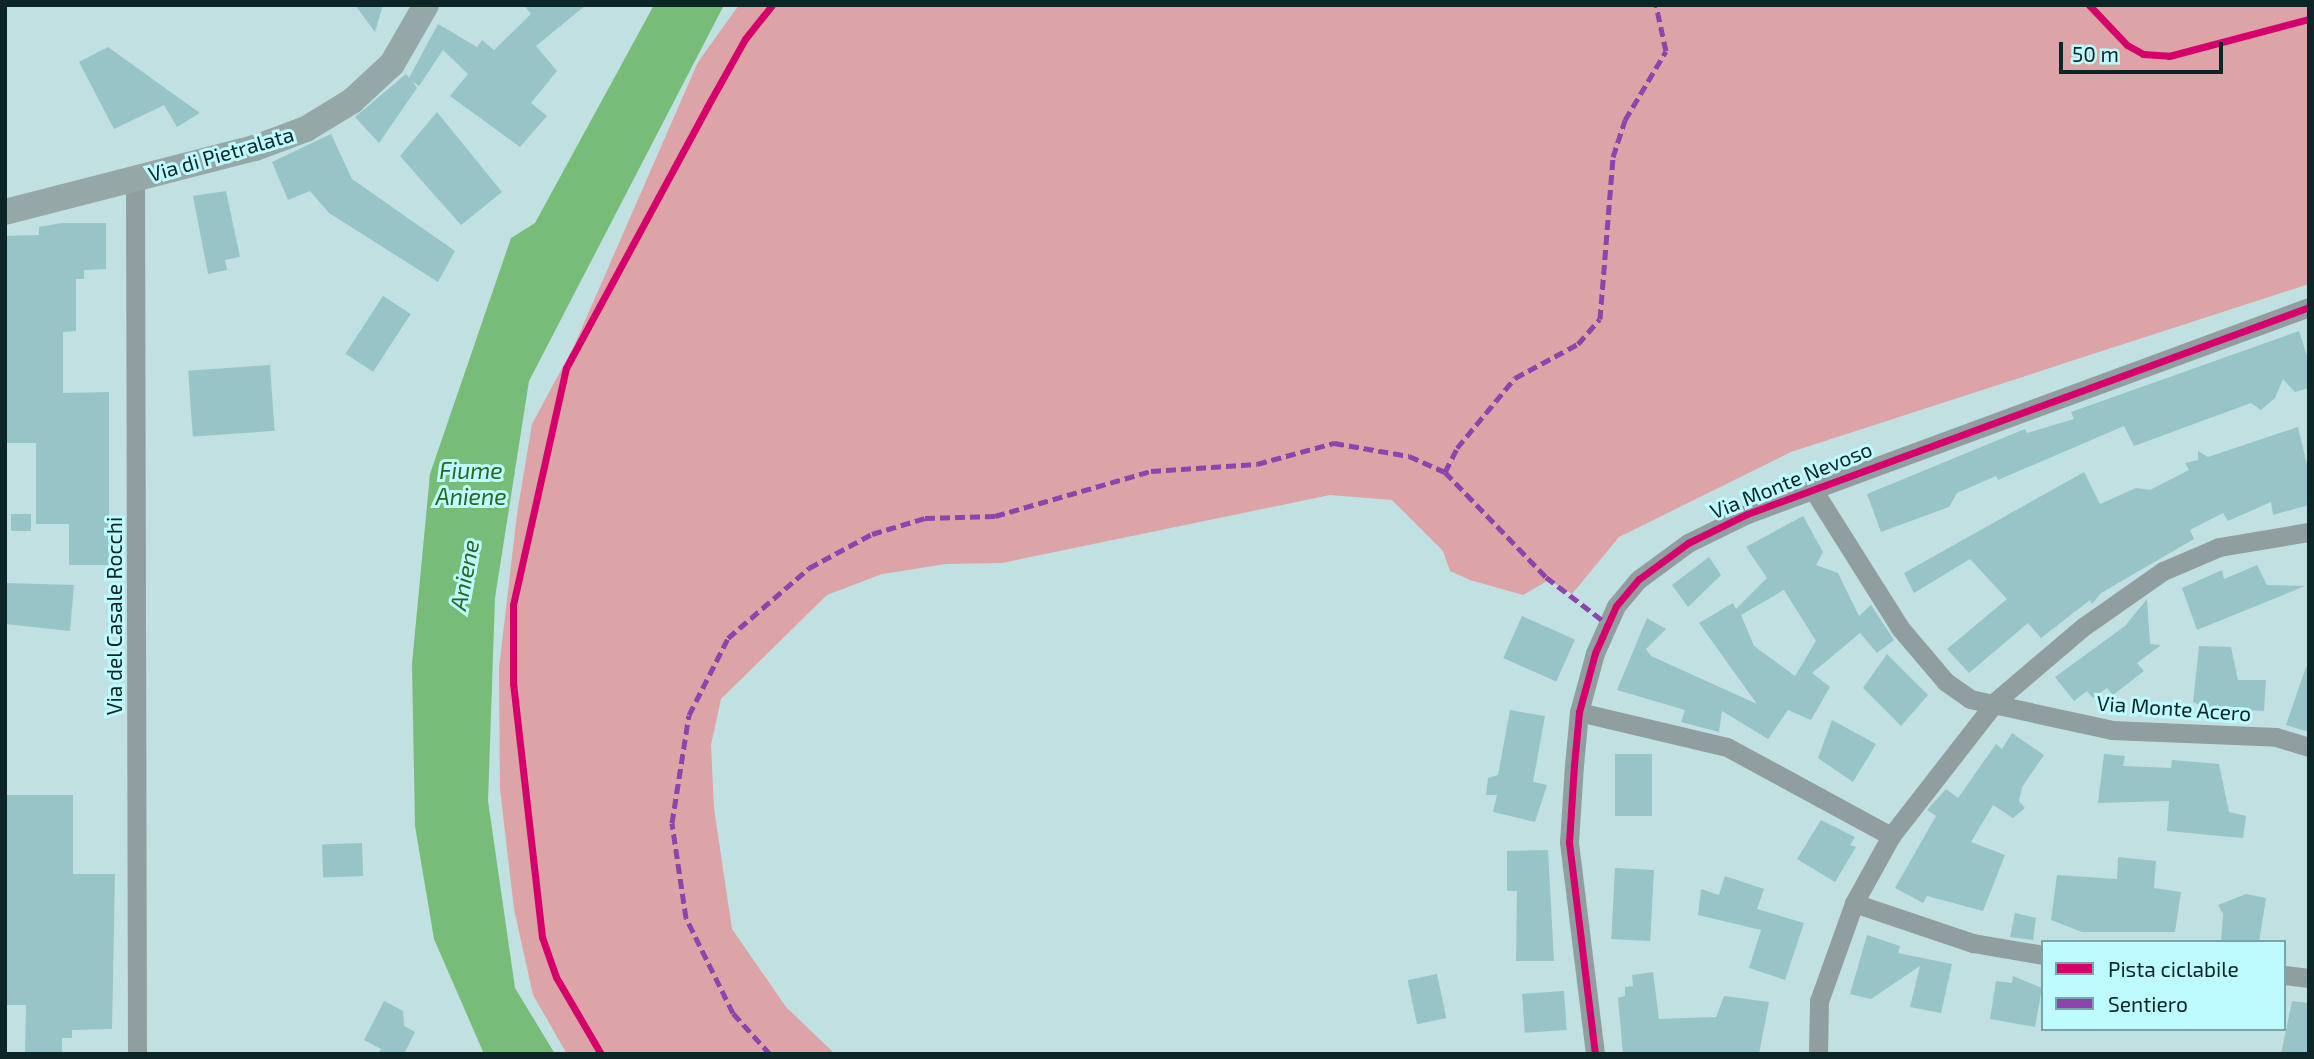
<!DOCTYPE html>
<style>
body{margin:0}
#map{position:relative;width:2314px;height:1059px;overflow:hidden;background:#c0e0e2;font-family:"Exo 2",sans-serif}
div>[style]{position:absolute}
[style*='--x']{left:calc(var(--x)*1px);top:calc(var(--y)*1px);width:calc(var(--w)*1px);rotate:calc(var(--a)*1deg)}
.forest>*{inset:0;background:#dca4a6}
.water>*{inset:0;background:#77bc77}
.building>*{inset:0;background:#97c4c7;transform-origin:0 0}
.street>*{height:19px;margin:-9.5px;padding:0 9.5px;transform-origin:9.5px;border-radius:9.5px;background:#919e9f}
.secondary>*{height:26px;margin:-13px;padding:0 13px;transform-origin:13px;border-radius:13px;background:#95a7a7}
.quiet>*{height:5px;margin-top:-2.5px;transform-origin:0;background:repeating-linear-gradient(90deg,#8e44ad 0 10px,transparent 0 15px)}
.cycleway>*{height:7px;margin:-3.5px;padding:0 3.5px;transform-origin:3.5px;border-radius:3.5px;background:#d6006c}
span{translate:-50% -50%;white-space:nowrap;text-align:center;line-height:1.15;-webkit-text-stroke:6px #befbfe;paint-order:stroke}
.street-label{font-size:21px;color:#0c2526}
.water-label{font-size:23px;color:#2c6422;font-style:italic}
.frame{position:absolute;inset:0;border:7px solid #0c2526;pointer-events:none}
.legend{position:absolute;left:2041px;top:940px;width:245px;height:91px;box-sizing:border-box;background:#befbfe;border:2px solid #77a5a8;margin:0;padding:9px 12px;list-style:none;font-size:21px;color:#0c2526}
.legend li{display:flex;align-items:center;gap:14px;height:35px}
.legend b{width:35px;border:2px solid #77a5a8}
.scale{position:absolute;left:2059px;top:42px;width:164px;height:32px;box-sizing:border-box;border:4px solid #0c2526;border-top:0;padding-left:9px;font-size:21px;line-height:24px;white-space:nowrap;color:#0c2526;-webkit-text-stroke:5px #befbfe;paint-order:stroke}
</style>
<div id="map">
<div class="forest">
<i style="clip-path:polygon(739px 5px,2309px 5px,2309px 284px,1791px 452px,1619px 537px,1572px 594px,1549px 580px,1523px 595px,1470px 580px,1450px 571px,1443px 551px,1392px 500px,1330px 495px,1002px 563px,946px 564px,882px 574px,827px 595px,721px 699px,711px 745px,714px 808px,732px 929px,786px 1007px,835px 1054px,567px 1054px,533px 995px,514px 909px,500px 789px,499px 668px,517px 514px,532px 424px,574px 346px,698px 62px)"></i>
</div>
<div class="water">
<i style="clip-path:polygon(654px 5px,724px 5px,529px 381px,495px 598px,488px 801px,515px 988px,555px 1054px,484px 1054px,434px 939px,415px 826px,412px 664px,430px 474px,511px 238px,535px 223px)"></i>
</div>
<div class="building">
<i style="clip-path:polygon(355px 5px,383px 5px,375px 32px)"></i>
<i style="clip-path:polygon(524px 5px,586px 5px,536px 46px,557px 71px,531px 103px,547px 116px,520px 147px,450px 96px,468px 74px,443px 50px,419px 86px,413px 82px,417px 88px,379px 143px,355px 117px,406px 74px,409px 78px,438px 24px,477px 47px,482px 40px,494px 50px,531px 14px)"></i>
<i style="clip-path:polygon(108px 47px,165px 88px,200px 113px,177px 127px,164px 105px,114px 129px,79px 62px)"></i>
<i style="clip-path:polygon(437px 112px,502px 192px,461px 225px,400px 156px)"></i>
<i style="clip-path:polygon(331px 134px,352px 179px,455px 251px,438px 282px,329px 213px,310px 191px,288px 200px,272px 162px)"></i>
<i style="clip-path:polygon(226px 191px,240px 257px,225px 260px,227px 270px,208px 274px,193px 196px)"></i>
<i style="clip-path:polygon(62px 223px,106px 223px,106px 269px,84px 270px,84px 279px,76px 279px,76px 331px,63px 332px,63px 393px,109px 392px,109px 565px,69px 565px,69px 524px,36px 524px,36px 443px,5px 443px,5px 236px,39px 235px,39px 227px)"></i>
<i style="left:383px;top:296px;width:33px;height:69px;rotate:33deg"></i>
<i style="clip-path:polygon(2299px 331px,2309px 362px,2309px 388px,2295px 392px,2283px 379px,2275px 398px,2261px 410px,2251px 403px,2134px 446px,2124px 426px,1998px 480px,1996px 476px,1957px 493px,1949px 507px,1881px 532px,1867px 494px,2025px 429px,2027px 433px,2074px 419px,2071px 412px)"></i>
<i style="left:270px;top:365px;width:66px;height:82px;rotate:86deg"></i>
<i style="clip-path:polygon(2298px 427px,2309px 473px,2309px 505px,2273px 515px,2271px 502px,2228px 521px,2223px 513px,2190px 530px,2194px 539px,2101px 593px,2092px 604px,2090px 600px,2041px 638px,2028px 623px,1969px 673px,1947px 649px,2007px 599px,1970px 559px,1914px 593px,1904px 573px,2084px 472px,2100px 504px,2136px 488px,2150px 490px,2189px 470px,2185px 463px,2198px 460px,2198px 451px,2208px 457px)"></i>
<i style="left:11px;top:514px;width:20px;height:17px"></i>
<i style="clip-path:polygon(evenodd,1803px 516px,1823px 552px,1816px 565px,1838px 573px,1859px 616px,1871px 605px,1894px 640px,1877px 653px,1860px 633px,1812px 673px,1830px 687px,1811px 720px,1788px 710px,1768px 739px,1722px 711px,1719px 732px,1681px 722px,1685px 710px,1617px 690px,1647px 618px,1666px 629px,1646px 649px,1651px 656px,1757px 704px,1699px 623px,1733px 603px,1736px 609px,1767px 578px,1746px 547px,1803px 516px,1784px 590px,1816px 641px,1795px 676px,1754px 646px,1741px 615px,1784px 590px)"></i>
<i style="clip-path:polygon(1709px 557px,1721px 575px,1688px 607px,1672px 585px)"></i>
<i style="clip-path:polygon(2257px 565px,2267px 585px,2305px 586px,2197px 630px,2182px 588px,2222px 570px,2224px 579px)"></i>
<i style="clip-path:polygon(6px 583px,74px 585px,70px 631px,5px 624px)"></i>
<i style="clip-path:polygon(2147px 599px,2150px 644px,2161px 645px,2137px 663px,2144px 671px,2113px 695px,2107px 688px,2093px 698px,2087px 691px,2074px 701px,2055px 677px,2125px 626px)"></i>
<i style="left:1522px;top:616px;width:58px;height:46px;rotate:24deg"></i>
<i style="clip-path:polygon(2199px 646px,2231px 647px,2238px 680px,2266px 680px,2264px 711px,2208px 708px,2193px 702px)"></i>
<i style="clip-path:polygon(1887px 654px,1928px 695px,1901px 726px,1863px 688px)"></i>
<i style="clip-path:polygon(2306px 667px,2309px 668px,2309px 732px,2286px 725px)"></i>
<i style="clip-path:polygon(1510px 710px,1545px 716px,1533px 782px,1547px 785px,1535px 822px,1493px 812px,1497px 795px,1486px 795px,1488px 778px,1498px 775px)"></i>
<i style="clip-path:polygon(1832px 720px,1876px 744px,1853px 782px,1818px 758px)"></i>
<i style="clip-path:polygon(2012px 733px,2044px 755px,2022px 787px,2019px 801px,2025px 808px,2013px 818px,1993px 805px,1971px 842px,2005px 855px,1983px 911px,1927px 896px,1923px 903px,1895px 888px,1936px 816px,1927px 810px,1946px 789px,1958px 798px,1996px 744px,2002px 749px)"></i>
<i style="left:1615px;top:754px;width:37px;height:62px"></i>
<i style="clip-path:polygon(2104px 754px,2125px 756px,2123px 766px,2171px 768px,2172px 760px,2219px 764px,2229px 812px,2246px 816px,2243px 838px,2167px 831px,2169px 801px,2098px 803px)"></i>
<i style="clip-path:polygon(5px 795px,73px 795px,73px 874px,115px 874px,112px 1029px,72px 1030px,72px 1038px,62px 1038px,62px 1054px,25px 1054px,26px 1005px,5px 1005px)"></i>
<i style="clip-path:polygon(1821px 820px,1855px 837px,1850px 845px,1856px 847px,1835px 882px,1797px 859px)"></i>
<i style="left:362px;top:843px;width:33px;height:40px;rotate:88deg"></i>
<i style="clip-path:polygon(1548px 850px,1554px 961px,1516px 961px,1517px 891px,1507px 891px,1507px 851px)"></i>
<i style="clip-path:polygon(2118px 857px,2156px 861px,2154px 888px,2181px 892px,2175px 932px,2082px 932px,2051px 920px,2057px 875px,2117px 879px)"></i>
<i style="left:1615px;top:868px;width:39px;height:71px;rotate:3deg"></i>
<i style="clip-path:polygon(1725px 876px,1764px 889px,1757px 909px,1804px 923px,1785px 980px,1749px 968px,1761px 930px,1698px 915px,1701px 889px,1719px 895px)"></i>
<i style="clip-path:polygon(2246px 894px,2266px 898px,2259px 942px,2221px 942px,2223px 914px,2218px 905px)"></i>
<i style="clip-path:polygon(2015px 913px,2036px 918px,2033px 940px,2010px 937px)"></i>
<i style="clip-path:polygon(1867px 935px,1900px 946px,1898px 953px,1952px 964px,1941px 1013px,1910px 1007px,1920px 966px,1871px 999px,1850px 994px)"></i>
<i style="clip-path:polygon(1653px 972px,1659px 1019px,1716px 1017px,1724px 996px,1769px 1002px,1759px 1054px,1623px 1054px,1618px 998px,1625px 996px,1625px 987px,1633px 986px,1632px 975px)"></i>
<i style="left:1437px;top:974px;width:45px;height:30px;rotate:78deg"></i>
<i style="clip-path:polygon(2013px 976px,2042px 988px,2035px 1027px,1990px 1019px,1996px 981px,2012px 983px)"></i>
<i style="left:1564px;top:991px;width:39px;height:42px;rotate:86deg"></i>
<i style="clip-path:polygon(384px 1001px,403px 1011px,404px 1026px,415px 1032px,404px 1054px,378px 1054px,381px 1049px,364px 1040px)"></i>
<i style="clip-path:polygon(2292px 1001px,2309px 1003px,2309px 1054px,2281px 1054px)"></i>
</div>
<div class="street">
<i style="--x:135;--y:178;--w:876;--a:89.87"></i>
<i style="--x:1812;--y:488;--w:165;--a:57.8"></i>
<i style="--x:1900;--y:628;--w:71;--a:49.6"></i>
<i style="--x:1946;--y:682;--w:29;--a:35"></i>
<i style="--x:1970;--y:699;--w:145;--a:12.3"></i>
<i style="--x:2112;--y:730;--w:164;--a:2.4"></i>
<i style="--x:2276;--y:737;--w:34;--a:17"></i>
<i style="--x:1579;--y:712;--w:152;--a:13.3"></i>
<i style="--x:1727;--y:747;--w:187;--a:28.5"></i>
<i style="--x:1854;--y:903;--w:126;--a:18.6"></i>
<i style="--x:1973;--y:943;--w:71;--a:9.7"></i>
<i style="--x:2284;--y:975;--w:25;--a:7"></i>
<i style="--x:1595;--y:1054;--w:214;--a:-97"></i>
<i style="--x:1569;--y:842;--w:77;--a:-86.3"></i>
<i style="--x:1574;--y:765;--w:53;--a:-84.6"></i>
<i style="--x:1579;--y:712;--w:61;--a:-74.8"></i>
<i style="--x:1595;--y:653;--w:51;--a:-65.9"></i>
<i style="--x:1616;--y:606;--w:35;--a:-50"></i>
<i style="--x:1639;--y:579;--w:61;--a:-36.3"></i>
<i style="--x:1688;--y:543;--w:66;--a:-26.2"></i>
<i style="--x:1747;--y:514;--w:599;--a:-20.22"></i>
<i style="--x:1818;--y:1054;--w:53;--a:-88.9"></i>
<i style="--x:1819;--y:1001;--w:104;--a:-70.3"></i>
<i style="--x:1854;--y:903;--w:77;--a:-61.1"></i>
<i style="--x:1891;--y:836;--w:171;--a:-52.1"></i>
<i style="--x:1996;--y:701;--w:114;--a:-40.4"></i>
<i style="--x:2083;--y:627;--w:98;--a:-35"></i>
<i style="--x:2163;--y:571;--w:61;--a:-23.2"></i>
<i style="--x:2219;--y:547;--w:91;--a:-9.5"></i>
</div>
<div class="secondary">
<i style="--x:5;--y:212;--w:258;--a:-14.4"></i>
<i style="--x:255;--y:148;--w:54;--a:-20.4"></i>
<i style="--x:306;--y:129;--w:54;--a:-31.3"></i>
<i style="--x:352;--y:101;--w:54;--a:-42.8"></i>
<i style="--x:392;--y:64;--w:68;--a:-60"></i>
</div>
<div class="quiet">
<i style="--x:1445;--y:472;--w:27;--a:-63"></i>
<i style="--x:1457;--y:448;--w:91;--a:-50.4"></i>
<i style="--x:1515;--y:378;--w:72;--a:-28.4"></i>
<i style="--x:1578;--y:344;--w:33;--a:-49"></i>
<i style="--x:1600;--y:319;--w:163;--a:-85.4"></i>
<i style="--x:1613;--y:157;--w:39;--a:-72"></i>
<i style="--x:1625;--y:120;--w:80;--a:-59.3"></i>
<i style="--x:1666;--y:51;--w:47;--a:-102.3"></i>
<i style="--x:770;--y:1054;--w:55;--a:-132.1"></i>
<i style="--x:733;--y:1013;--w:106;--a:-116.3"></i>
<i style="--x:686;--y:918;--w:96;--a:-98.4"></i>
<i style="--x:672;--y:823;--w:109;--a:-81.1"></i>
<i style="--x:689;--y:715;--w:86;--a:-63.1"></i>
<i style="--x:728;--y:638;--w:107;--a:-40.8"></i>
<i style="--x:809;--y:568;--w:72;--a:-28.4"></i>
<i style="--x:872;--y:534;--w:55;--a:-16.8"></i>
<i style="--x:925;--y:518;--w:70;--a:-1.6"></i>
<i style="--x:995;--y:516;--w:162;--a:-16.1"></i>
<i style="--x:1151;--y:471;--w:106;--a:-3.8"></i>
<i style="--x:1257;--y:464;--w:80;--a:-15.3"></i>
<i style="--x:1334;--y:443;--w:76;--a:9.8"></i>
<i style="--x:1409;--y:456;--w:39;--a:24"></i>
<i style="--x:1445;--y:472;--w:146;--a:46.1"></i>
<i style="--x:1546;--y:577;--w:76;--a:37.5"></i>
</div>
<div class="cycleway">
<i style="--x:2089;--y:5;--w:55;--a:46.5"></i>
<i style="--x:2127;--y:45;--w:18;--a:29"></i>
<i style="--x:2143;--y:54;--w:26;--a:4"></i>
<i style="--x:2169;--y:56;--w:145;--a:-14.8"></i>
<i style="--x:601;--y:1054;--w:89;--a:-120.3"></i>
<i style="--x:556;--y:977;--w:42;--a:-109.3"></i>
<i style="--x:542;--y:937;--w:255;--a:-96.5"></i>
<i style="--x:513;--y:684;--w:79;--a:-90"></i>
<i style="--x:513;--y:605;--w:243;--a:-77.4"></i>
<i style="--x:566;--y:368;--w:297;--a:-61.6"></i>
<i style="--x:707;--y:107;--w:78;--a:-60.8"></i>
<i style="--x:745;--y:39;--w:43;--a:-51.5"></i>
<i style="--x:1595;--y:1054;--w:214;--a:-97"></i>
<i style="--x:1569;--y:842;--w:77;--a:-86.3"></i>
<i style="--x:1574;--y:765;--w:53;--a:-84.6"></i>
<i style="--x:1579;--y:712;--w:61;--a:-74.8"></i>
<i style="--x:1595;--y:653;--w:51;--a:-65.9"></i>
<i style="--x:1616;--y:606;--w:35;--a:-50"></i>
<i style="--x:1639;--y:579;--w:61;--a:-36.3"></i>
<i style="--x:1688;--y:543;--w:66;--a:-26.2"></i>
<i style="--x:1747;--y:514;--w:599;--a:-20.22"></i>
</div>
<div class="street-label">
<span style="left:221px;top:154px;rotate:-16deg">Via di Pietralata</span>
<span style="left:1791px;top:480px;rotate:-22deg">Via Monte Nevoso</span>
<span style="left:114px;top:616px;rotate:-90deg">Via del Casale Rocchi</span>
<span style="left:2174px;top:708px;rotate:4deg">Via Monte Acero</span>
</div>
<div class="water-label">
<span style="left:471px;top:483px">Fiume<br>Aniene</span>
<span style="left:464px;top:575px;rotate:-79deg">Aniene</span>
</div>
<div class="frame"></div>
<ul class="legend">
<li><b style="height:9px;background:#d6006c"></b>Pista ciclabile</li>
<li><b style="height:9px;background:#8e44ad"></b>Sentiero</li>
</ul>
<div class="scale">50 m</div>
</div>
